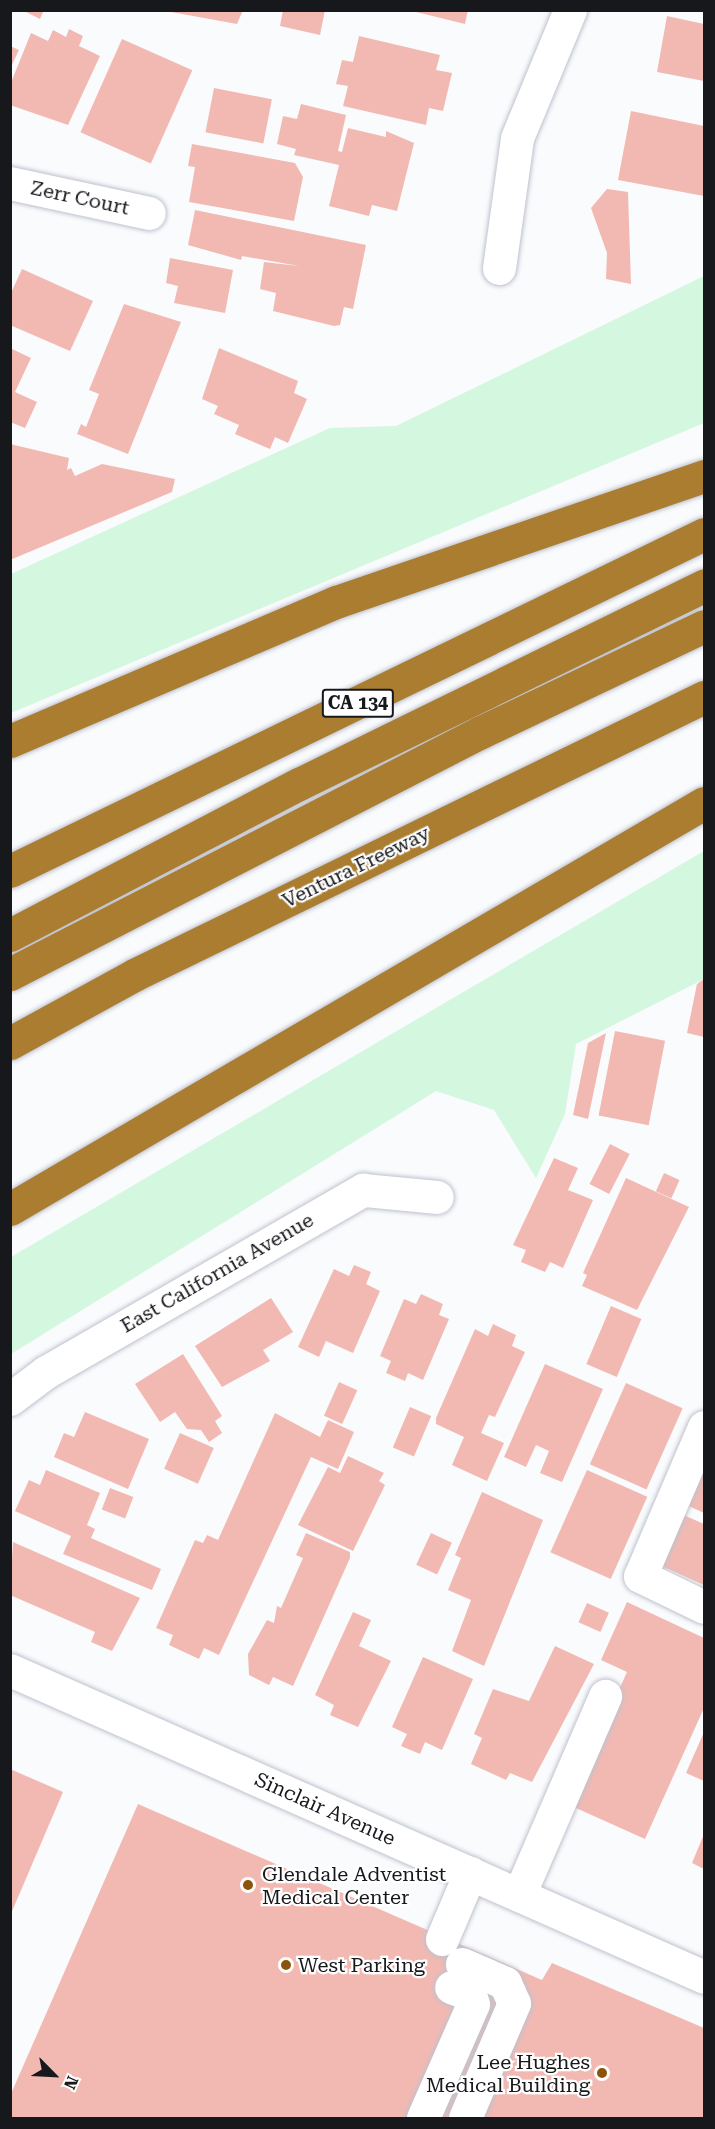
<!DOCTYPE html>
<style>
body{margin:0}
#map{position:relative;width:715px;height:2129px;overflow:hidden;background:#fafbfd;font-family:"Roboto Serif",serif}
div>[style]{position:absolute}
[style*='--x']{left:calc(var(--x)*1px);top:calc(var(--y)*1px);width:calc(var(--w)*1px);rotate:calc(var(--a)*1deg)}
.green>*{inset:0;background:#d3f7df}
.building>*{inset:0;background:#f2b9b3;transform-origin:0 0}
.roads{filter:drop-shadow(0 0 2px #bfc2cd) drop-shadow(0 0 2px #bfc2cd)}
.minor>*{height:33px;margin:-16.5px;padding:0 16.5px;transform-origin:16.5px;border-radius:16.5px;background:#fff}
.highway>*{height:33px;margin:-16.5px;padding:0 16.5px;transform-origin:16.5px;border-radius:16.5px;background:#aa7d31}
.dots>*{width:16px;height:16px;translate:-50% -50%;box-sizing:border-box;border:3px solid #fff;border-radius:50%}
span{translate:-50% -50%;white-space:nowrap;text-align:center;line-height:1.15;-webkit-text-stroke:4.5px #fff;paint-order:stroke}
.shield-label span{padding:2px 4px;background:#fff;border:2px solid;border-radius:4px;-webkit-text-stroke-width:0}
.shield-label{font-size:18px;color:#17181c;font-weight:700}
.street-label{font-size:20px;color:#17181c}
.poi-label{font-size:20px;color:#17181c}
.left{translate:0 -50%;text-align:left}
.right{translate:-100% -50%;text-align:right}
.frame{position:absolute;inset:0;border:12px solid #17181c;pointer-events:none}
.north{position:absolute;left:24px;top:2045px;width:60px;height:60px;-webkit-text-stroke:4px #fff;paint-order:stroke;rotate:114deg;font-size:16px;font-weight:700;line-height:24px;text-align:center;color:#17181c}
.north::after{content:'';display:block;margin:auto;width:21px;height:27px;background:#17181c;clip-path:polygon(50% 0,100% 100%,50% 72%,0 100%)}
</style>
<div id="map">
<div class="green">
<i style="clip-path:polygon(704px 276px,704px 423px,11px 713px,11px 574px,330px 428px,396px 426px)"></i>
<i style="clip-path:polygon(704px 851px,704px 979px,576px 1044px,565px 1114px,536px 1178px,494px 1110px,436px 1091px,11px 1354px,11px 1257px)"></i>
</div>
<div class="building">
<i style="clip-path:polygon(22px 10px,44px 10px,40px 19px)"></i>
<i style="clip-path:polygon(160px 10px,243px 10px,237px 24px)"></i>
<i style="clip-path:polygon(283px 10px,325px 10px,320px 35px,280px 26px)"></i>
<i style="clip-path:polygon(408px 10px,468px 10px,465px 24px)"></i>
<i style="clip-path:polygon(667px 16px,704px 24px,704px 81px,657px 72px)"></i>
<i style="clip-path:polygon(69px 29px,83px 36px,79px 46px,100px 56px,68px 125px,10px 105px,10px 85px,31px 33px,48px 41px,53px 30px,66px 37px)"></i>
<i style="clip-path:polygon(359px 36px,440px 55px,436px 70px,452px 73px,443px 111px,429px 108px,426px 125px,343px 106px,348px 86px,336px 84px,342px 60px,353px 62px)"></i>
<i style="left:122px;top:39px;width:77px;height:102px;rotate:24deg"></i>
<i style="clip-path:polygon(10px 46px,19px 50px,10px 69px)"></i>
<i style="left:214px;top:88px;width:59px;height:45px;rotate:11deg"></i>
<i style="clip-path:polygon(301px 104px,346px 115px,338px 151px,342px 152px,348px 128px,386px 137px,386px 131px,414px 143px,397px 211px,372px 205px,369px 216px,329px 206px,339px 165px,294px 155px,296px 149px,277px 144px,283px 116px,297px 119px)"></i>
<i style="clip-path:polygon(631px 111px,704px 126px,704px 196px,618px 180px)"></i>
<i style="clip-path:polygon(192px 144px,295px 163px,303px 177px,294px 221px,189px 202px,195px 167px,188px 166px)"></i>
<i style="clip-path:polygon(607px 189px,628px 192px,631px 284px,606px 279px,607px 253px,591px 208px)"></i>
<i style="clip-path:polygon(195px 210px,366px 245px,353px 309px,344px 307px,340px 325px,334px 326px,273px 311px,276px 293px,260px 289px,264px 262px,299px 266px,242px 256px,241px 260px,188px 245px)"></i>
<i style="clip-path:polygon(170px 258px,233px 270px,225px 313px,174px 303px,178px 286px,166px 283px)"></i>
<i style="clip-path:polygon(22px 269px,93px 301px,70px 351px,10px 325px,10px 295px)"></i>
<i style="clip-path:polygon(124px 304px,181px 322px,128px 454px,77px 434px,81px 424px,86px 427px,99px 394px,89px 390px)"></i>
<i style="clip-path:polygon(10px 348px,31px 358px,15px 392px,37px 402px,25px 428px,10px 422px)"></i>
<i style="clip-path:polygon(219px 348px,298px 381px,294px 393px,307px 399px,288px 443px,275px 437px,270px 449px,235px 434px,239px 425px,214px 414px,218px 406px,202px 399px)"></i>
<i style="clip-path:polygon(10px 444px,69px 458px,67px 470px,71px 468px,75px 476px,102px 464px,175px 479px,172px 492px,10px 560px)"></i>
<i style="clip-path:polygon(704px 979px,704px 1037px,687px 1033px,697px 984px)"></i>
<i style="left:615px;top:1031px;width:51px;height:86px;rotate:11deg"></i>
<i style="clip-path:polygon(606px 1033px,588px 1119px,573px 1115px,588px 1043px)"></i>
<i style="left:610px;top:1144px;width:22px;height:45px;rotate:27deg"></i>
<i style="clip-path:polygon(554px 1158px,578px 1168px,568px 1190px,593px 1200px,563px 1268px,550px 1262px,545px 1272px,521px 1262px,526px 1250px,513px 1245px)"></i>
<i style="left:664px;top:1173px;width:17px;height:20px;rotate:24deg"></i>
<i style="clip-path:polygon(626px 1178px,689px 1207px,637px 1310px,582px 1286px,587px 1275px,583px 1273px)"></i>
<i style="clip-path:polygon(354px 1265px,371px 1272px,366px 1284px,380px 1291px,353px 1353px,326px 1341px,319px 1357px,298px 1347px,334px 1269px,349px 1276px)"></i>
<i style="clip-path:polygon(421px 1294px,443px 1304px,439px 1315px,449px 1319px,423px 1380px,408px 1373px,405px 1381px,386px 1373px,391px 1361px,380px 1356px,404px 1299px,416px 1304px)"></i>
<i style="clip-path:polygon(271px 1298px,293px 1332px,263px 1350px,270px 1361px,222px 1387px,195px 1346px)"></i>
<i style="left:611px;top:1306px;width:33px;height:63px;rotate:23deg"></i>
<i style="clip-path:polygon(493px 1324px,516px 1335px,512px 1346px,525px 1352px,495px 1417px,489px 1415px,481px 1433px,504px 1443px,487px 1481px,452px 1465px,464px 1437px,436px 1424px,436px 1418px,475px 1329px,488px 1336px)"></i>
<i style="clip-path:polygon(183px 1354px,222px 1416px,215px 1421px,222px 1433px,209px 1442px,201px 1430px,187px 1429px,175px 1412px,160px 1422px,135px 1384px)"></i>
<i style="clip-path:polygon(545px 1364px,603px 1389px,562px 1482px,540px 1473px,549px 1451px,536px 1445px,526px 1467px,504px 1457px)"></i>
<i style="left:339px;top:1382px;width:20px;height:37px;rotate:24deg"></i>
<i style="left:626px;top:1383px;width:62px;height:89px;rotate:24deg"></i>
<i style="left:410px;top:1407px;width:23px;height:44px;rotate:23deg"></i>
<i style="clip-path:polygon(85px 1412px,149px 1439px,128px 1489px,54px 1457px,64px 1433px,74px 1437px)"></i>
<i style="clip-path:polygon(275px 1413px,320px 1437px,328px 1420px,354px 1432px,338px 1469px,311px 1457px,219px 1655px,204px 1648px,199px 1659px,169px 1645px,173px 1635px,156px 1628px,195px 1540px,203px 1543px,207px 1535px,218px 1540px)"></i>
<i style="left:180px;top:1433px;width:37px;height:39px;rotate:24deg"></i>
<i style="clip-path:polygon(348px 1456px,384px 1473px,379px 1481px,385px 1485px,353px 1551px,298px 1525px,328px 1467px,340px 1473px)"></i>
<i style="clip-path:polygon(704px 1458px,704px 1513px,682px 1503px)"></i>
<i style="clip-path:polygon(46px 1470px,100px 1493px,87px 1525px,95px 1529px,91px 1538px,161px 1569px,152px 1590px,63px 1554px,71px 1536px,15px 1511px,29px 1480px,40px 1485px)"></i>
<i style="left:587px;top:1470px;width:66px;height:90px;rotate:24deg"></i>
<i style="left:110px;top:1488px;width:25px;height:23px;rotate:21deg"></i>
<i style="clip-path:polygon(482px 1492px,543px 1520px,484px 1666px,452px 1651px,471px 1600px,448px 1590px,461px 1558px,455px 1555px)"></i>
<i style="clip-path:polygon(679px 1513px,704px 1524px,704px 1585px,657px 1564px)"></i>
<i style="clip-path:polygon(306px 1533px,350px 1552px,350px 1558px,293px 1686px,273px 1677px,269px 1685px,249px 1675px,248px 1654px,267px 1620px,274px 1623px,277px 1606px,281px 1608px,303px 1558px,296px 1555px)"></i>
<i style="left:431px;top:1533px;width:23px;height:35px;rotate:25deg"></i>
<i style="clip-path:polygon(13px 1542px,140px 1598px,112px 1651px,91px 1642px,95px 1632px,10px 1595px)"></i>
<i style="clip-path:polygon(627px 1602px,704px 1638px,704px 1708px,645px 1839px,567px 1804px,627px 1672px,601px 1660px)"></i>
<i style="left:587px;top:1603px;width:24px;height:21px;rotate:24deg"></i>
<i style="clip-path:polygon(353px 1612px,371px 1620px,359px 1646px,391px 1661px,358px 1727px,330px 1715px,334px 1705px,315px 1695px)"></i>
<i style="clip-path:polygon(555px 1646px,594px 1664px,532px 1782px,510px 1773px,506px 1780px,471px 1764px,482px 1738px,474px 1734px,493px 1689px,529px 1701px)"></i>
<i style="clip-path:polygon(423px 1657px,473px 1679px,442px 1750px,425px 1742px,420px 1754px,401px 1746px,407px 1734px,392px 1727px)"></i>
<i style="clip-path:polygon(704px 1732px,704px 1781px,686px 1773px)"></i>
<i style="clip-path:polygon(10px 1769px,63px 1792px,10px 1916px)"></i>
<i style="clip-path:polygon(138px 1804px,542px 1980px,552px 1963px,704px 2028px,704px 2118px,10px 2118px,10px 2096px)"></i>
<i style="clip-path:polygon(704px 1834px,704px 1869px,692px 1863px)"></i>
</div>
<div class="roads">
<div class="minor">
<i style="--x:10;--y:183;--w:142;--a:12.2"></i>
<i style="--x:499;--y:268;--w:131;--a:-82.1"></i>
<i style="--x:517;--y:138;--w:139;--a:-67.5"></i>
<i style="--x:10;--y:1399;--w:45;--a:-36.9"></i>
<i style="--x:46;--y:1372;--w:366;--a:-29.9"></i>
<i style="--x:363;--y:1190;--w:74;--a:5.4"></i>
<i style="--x:704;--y:1427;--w:162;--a:113.2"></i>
<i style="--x:640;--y:1576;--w:71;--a:25.8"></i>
<i style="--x:10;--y:1670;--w:759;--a:23.86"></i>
<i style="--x:519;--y:1895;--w:217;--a:-66.6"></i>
<i style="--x:442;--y:1939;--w:72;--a:-67"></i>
<i style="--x:462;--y:1964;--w:47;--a:23.8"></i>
<i style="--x:505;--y:1983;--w:22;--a:66"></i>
<i style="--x:514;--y:2003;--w:125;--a:113.1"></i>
<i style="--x:423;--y:2118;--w:124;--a:-66.3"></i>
<i style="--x:473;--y:2004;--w:10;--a:-107"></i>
<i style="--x:470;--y:1994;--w:20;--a:-160"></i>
</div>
<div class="highway">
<i style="--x:10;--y:741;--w:354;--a:-23.1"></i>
<i style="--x:336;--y:602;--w:389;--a:-18.9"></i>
<i style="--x:10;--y:871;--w:771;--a:-25.9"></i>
<i style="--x:10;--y:935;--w:326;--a:-27.6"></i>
<i style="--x:299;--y:784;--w:451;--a:-26.1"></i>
<i style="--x:10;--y:974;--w:527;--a:-27.2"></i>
<i style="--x:479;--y:733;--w:249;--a:-25.4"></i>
<i style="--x:10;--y:1043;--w:141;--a:-28.7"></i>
<i style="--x:134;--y:975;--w:634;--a:-26"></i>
<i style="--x:10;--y:1209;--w:804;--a:-30.33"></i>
</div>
</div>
<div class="dots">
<i style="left:248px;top:1885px;background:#8c530b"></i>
<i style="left:286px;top:1965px;background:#8c530b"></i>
<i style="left:602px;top:2073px;background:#8c530b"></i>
</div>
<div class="shield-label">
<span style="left:358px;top:703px">CA 134</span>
</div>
<div class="street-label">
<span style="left:80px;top:198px;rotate:12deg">Zerr Court</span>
<span style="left:356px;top:867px;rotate:-26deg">Ventura Freeway</span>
<span style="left:217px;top:1273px;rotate:-30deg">East California Avenue</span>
<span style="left:325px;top:1809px;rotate:24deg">Sinclair Avenue</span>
</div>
<div class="poi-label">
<span class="left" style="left:262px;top:1886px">Glendale Adventist<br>Medical Center</span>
<span class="left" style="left:298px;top:1965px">West Parking</span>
<span class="right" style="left:590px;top:2074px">Lee Hughes<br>Medical Building</span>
</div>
<div class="frame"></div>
<div class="north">N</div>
</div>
